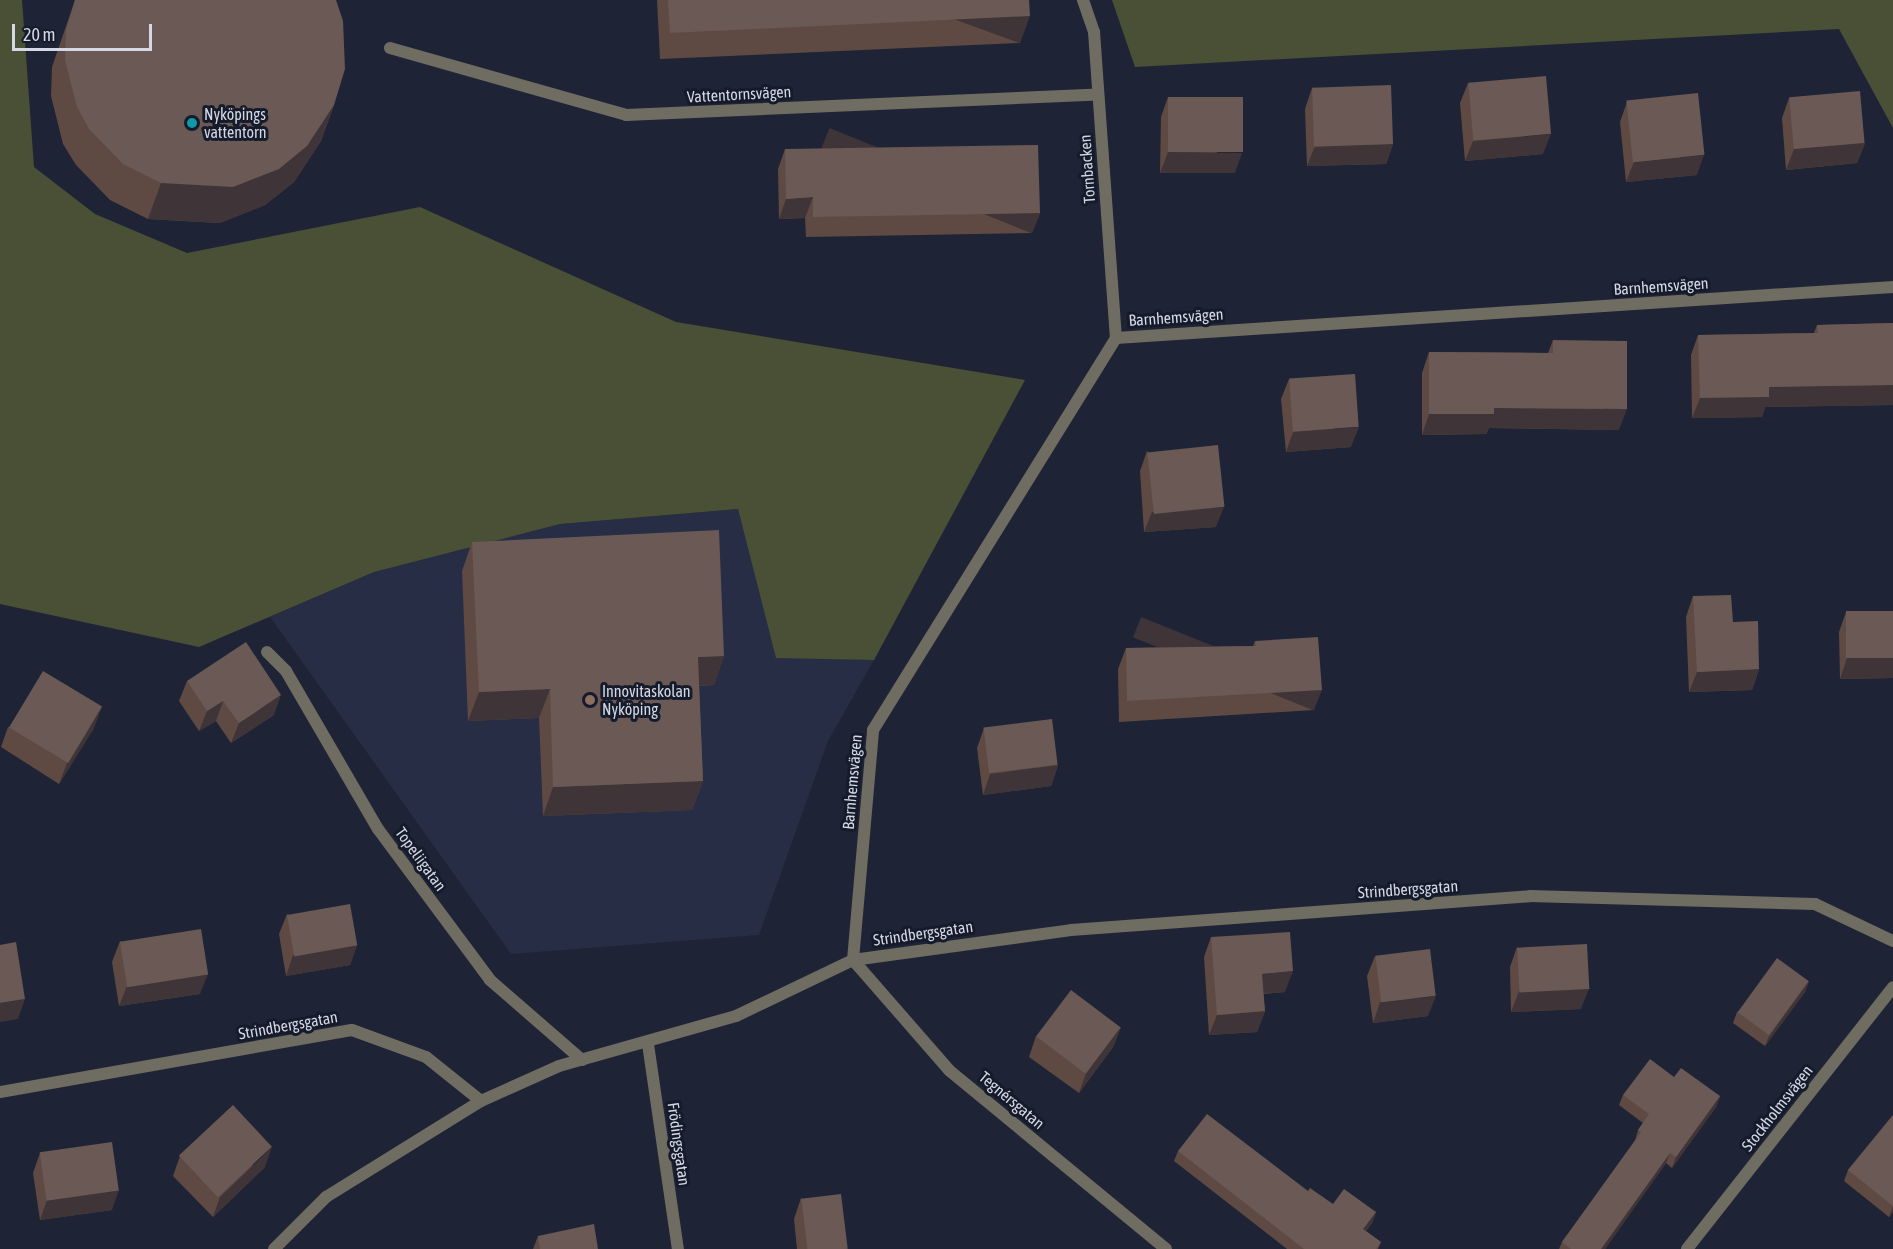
<!DOCTYPE html>
<meta charset="utf-8">
<style>
body{margin:0}
#map{position:relative;width:1893px;height:1249px;overflow:hidden;background:#1e2436;font-family:"Asap Condensed",sans-serif}
div>[style]{position:absolute}
[style*='--x']{left:calc(var(--x)*1px);top:calc(var(--y)*1px);width:calc(var(--w)*1px);rotate:calc(var(--a)*1deg)}
.built>*{inset:0;background:#262d44}
.green>*{inset:0;background:#4a5036}
.minor>*{height:12px;margin:-6px;padding:0 6px;transform-origin:6px;border-radius:6px;background:#6f6c62}
.tertiary>*{height:12px;margin:-6px;padding:0 6px;transform-origin:6px;border-radius:6px;background:#6f6c62}
.wall>*{inset:0;background:#5e4a43}
.shaded-wall>*{inset:0;background:#3f3437;transform-origin:0 0}
.building>*{inset:0;background:#6a5954;transform-origin:0 0}
.dots>*{width:16px;height:16px;translate:-50% -50%;box-sizing:border-box;border:3px solid #151b2b;border-radius:50%}
span{translate:-50% -50%;white-space:nowrap;text-align:center;line-height:1.15;-webkit-text-stroke:6px #151b2b;paint-order:stroke}
.street-label{font-size:16px;color:#d3d8e4}
.poi-label{font-size:16px;color:#d3d8e4}
.left{translate:0 -50%;text-align:left}
.scale{position:absolute;left:12px;top:24px;width:140px;height:27px;box-sizing:border-box;border:3px solid #d3d8e4;border-top:0;padding-left:8px;font-size:18px;line-height:21px;white-space:nowrap;color:#d3d8e4;-webkit-text-stroke:4px #151b2b;paint-order:stroke}
</style>
<div id="map">
<div class="built">
<i style="clip-path:polygon(738px 509px,776px 657px,874px 660px,828px 741px,759px 935px,511px 954px,270px 617px,374px 572px,560px 524px)"></i>
</div>
<div class="green">
<i style="clip-path:polygon(0 0,22px 0,34px 167px,95px 214px,187px 253px,420px 207px,676px 322px,1025px 380px,874px 660px,776px 658px,738px 509px,560px 524px,374px 572px,199px 647px,0 604px)"></i>
<i style="clip-path:polygon(1112px 0,1893px 0,1893px 128px,1839px 29px,1135px 67px)"></i>
</div>
<div class="minor">
<i style="--x:1083;--y:0;--w:34;--a:71"></i>
<i style="--x:1094;--y:32;--w:307;--a:85.9"></i>
<i style="--x:390;--y:48;--w:245;--a:15.8"></i>
<i style="--x:626;--y:115;--w:472;--a:-2.5"></i>
<i style="--x:267;--y:652;--w:27;--a:45"></i>
<i style="--x:286;--y:671;--w:183;--a:59.8"></i>
<i style="--x:378;--y:829;--w:188;--a:53.4"></i>
<i style="--x:490;--y:980;--w:122;--a:41"></i>
<i style="--x:648;--y:1044;--w:207;--a:81.7"></i>
<i style="--x:0;--y:1092;--w:357;--a:-10"></i>
<i style="--x:352;--y:1030;--w:79;--a:20"></i>
<i style="--x:426;--y:1057;--w:70;--a:38.7"></i>
<i style="--x:274;--y:1249;--w:74;--a:-45"></i>
<i style="--x:326;--y:1197;--w:182;--a:-31.8"></i>
<i style="--x:481;--y:1101;--w:85;--a:-24.2"></i>
<i style="--x:559;--y:1066;--w:184;--a:-15.8"></i>
<i style="--x:736;--y:1016;--w:130;--a:-25.6"></i>
<i style="--x:853;--y:960;--w:220;--a:-7.8"></i>
<i style="--x:1071;--y:930;--w:460;--a:-4.2"></i>
<i style="--x:1530;--y:896;--w:285;--a:1.6"></i>
<i style="--x:1815;--y:904;--w:86;--a:25.4"></i>
<i style="--x:1166;--y:1249;--w:281;--a:-140.5"></i>
<i style="--x:949;--y:1070;--w:146;--a:-131.1"></i>
<i style="--x:853;--y:960;--w:231;--a:-85"></i>
<i style="--x:873;--y:730;--w:461;--a:-58.2"></i>
<i style="--x:1116;--y:338;--w:779;--a:-3.76"></i>
</div>
<div class="tertiary">
<i style="--x:1687;--y:1249;--w:333;--a:-51.8"></i>
</div>
<div class="wall">
<i style="clip-path:polygon(75px 0,336px 0,334px 105px,321px 141px,294px 182px,265px 205px,220px 223px,148px 219px,110px 200px,76px 165px,63px 144px,51px 96px,52px 67px)"></i>
<i style="clip-path:polygon(657px 0,1029px 0,1020px 43px,660px 59px)"></i>
<i style="clip-path:polygon(1468px 83px,1543px 154px,1465px 161px,1460px 103px)"></i>
<i style="clip-path:polygon(1312px 88px,1393px 144px,1386px 164px,1307px 166px,1305px 109px)"></i>
<i style="clip-path:polygon(1168px 97px,1235px 173px,1160px 173px,1161px 117px)"></i>
<i style="clip-path:polygon(1789px 98px,1865px 143px,1857px 163px,1786px 170px,1782px 118px)"></i>
<i style="clip-path:polygon(1627px 102px,1697px 175px,1626px 182px,1620px 122px)"></i>
<i style="clip-path:polygon(785px 149px,1040px 213px,1032px 233px,806px 237px,805px 218px,779px 219px,778px 169px)"></i>
<i style="clip-path:polygon(1893px 323px,1893px 405px,1765px 407px,1762px 417px,1692px 418px,1691px 355px,1698px 335px,1814px 333px,1817px 325px)"></i>
<i style="clip-path:polygon(1553px 340px,1619px 430px,1489px 428px,1486px 434px,1422px 435px,1422px 373px,1429px 352px,1548px 353px)"></i>
<i style="clip-path:polygon(1289px 379px,1351px 447px,1286px 452px,1281px 399px)"></i>
<i style="clip-path:polygon(1147px 451px,1216px 527px,1144px 532px,1140px 471px)"></i>
<i style="clip-path:polygon(472px 542px,724px 656px,714px 685px,699px 686px,703px 781px,692px 810px,543px 816px,539px 718px,468px 721px,462px 571px)"></i>
<i style="clip-path:polygon(1693px 596px,1733px 622px,1759px 669px,1752px 690px,1689px 692px,1686px 617px)"></i>
<i style="clip-path:polygon(1893px 611px,1893px 678px,1840px 679px,1839px 632px,1846px 612px)"></i>
<i style="clip-path:polygon(1255px 641px,1314px 710px,1119px 722px,1118px 669px,1126px 648px,1253px 646px)"></i>
<i style="clip-path:polygon(187px 681px,274px 715px,231px 743px,216px 721px,199px 731px,179px 701px)"></i>
<i style="clip-path:polygon(8px 727px,94px 728px,59px 784px,1px 747px)"></i>
<i style="clip-path:polygon(984px 728px,1058px 765px,1051px 786px,983px 795px,977px 748px)"></i>
<i style="clip-path:polygon(287px 914px,357px 945px,350px 965px,286px 976px,279px 934px)"></i>
<i style="clip-path:polygon(1211px 937px,1285px 992px,1263px 994px,1265px 1011px,1257px 1032px,1209px 1035px,1204px 957px)"></i>
<i style="clip-path:polygon(120px 941px,200px 994px,119px 1006px,112px 962px)"></i>
<i style="clip-path:polygon(1517px 947px,1581px 1009px,1511px 1012px,1510px 967px)"></i>
<i style="clip-path:polygon(1375px 956px,1428px 1016px,1373px 1023px,1367px 976px)"></i>
<i style="clip-path:polygon(1809px 981px,1805px 992px,1765px 1046px,1733px 1023px,1737px 1012px)"></i>
<i style="clip-path:polygon(1121px 1027px,1113px 1047px,1079px 1093px,1029px 1057px,1036px 1036px)"></i>
<i style="clip-path:polygon(1674px 1077px,1720px 1096px,1716px 1107px,1672px 1168px,1666px 1163px,1605px 1249px,1559px 1249px,1562px 1242px,1635px 1141px,1638px 1130px,1643px 1123px,1619px 1105px,1623px 1095px)"></i>
<i style="clip-path:polygon(1893px 1115px,1893px 1212px,1889px 1217px,1844px 1181px,1848px 1170px)"></i>
<i style="clip-path:polygon(1178px 1151px,1308px 1191px,1333px 1204px,1376px 1212px,1372px 1223px,1366px 1231px,1381px 1242px,1378px 1249px,1287px 1249px,1174px 1161px)"></i>
<i style="clip-path:polygon(40px 1153px,112px 1210px,40px 1220px,33px 1173px)"></i>
<i style="clip-path:polygon(180px 1156px,265px 1167px,213px 1217px,173px 1176px)"></i>
<i style="clip-path:polygon(801px 1198px,848px 1249px,797px 1249px,794px 1219px)"></i>
<i style="clip-path:polygon(538px 1236px,598px 1249px,533px 1249px)"></i>
</div>
<div class="shaded-wall">
<i style="left:1030px;top:16px;width:29px;height:360px;rotate:110deg"></i>
<i style="clip-path:polygon(334px 105px,321px 141px,294px 182px,265px 205px,220px 223px,148px 219px,161px 183px)"></i>
<i style="clip-path:polygon(1551px 134px,1543px 154px,1465px 161px,1473px 141px)"></i>
<i style="clip-path:polygon(1865px 143px,1857px 163px,1786px 170px,1794px 149px)"></i>
<i style="clip-path:polygon(1393px 144px,1386px 164px,1307px 166px,1315px 146px)"></i>
<i style="clip-path:polygon(1168px 152px,1242px 153px,1235px 173px,1160px 173px)"></i>
<i style="clip-path:polygon(1704px 155px,1697px 175px,1626px 182px,1634px 162px)"></i>
<i style="clip-path:polygon(813px 197px,805px 218px,779px 219px,786px 199px)"></i>
<i style="left:1040px;top:213px;width:22px;height:227px;rotate:112deg"></i>
<i style="clip-path:polygon(1893px 385px,1893px 405px,1765px 407px,1762px 417px,1692px 418px,1700px 398px,1769px 387px)"></i>
<i style="clip-path:polygon(1494px 408px,1627px 409px,1619px 430px,1489px 428px,1486px 434px,1422px 435px,1429px 414px)"></i>
<i style="clip-path:polygon(1359px 427px,1351px 447px,1286px 452px,1293px 432px)"></i>
<i style="clip-path:polygon(1224px 507px,1216px 527px,1144px 532px,1152px 512px)"></i>
<i style="clip-path:polygon(724px 656px,714px 685px,688px 686px,698px 657px)"></i>
<i style="clip-path:polygon(1847px 658px,1893px 658px,1893px 678px,1840px 679px)"></i>
<i style="clip-path:polygon(1759px 669px,1752px 690px,1689px 692px,1697px 672px)"></i>
<i style="clip-path:polygon(550px 689px,539px 718px,468px 721px,479px 692px)"></i>
<i style="left:1322px;top:690px;width:22px;height:195px;rotate:112deg"></i>
<i style="clip-path:polygon(281px 695px,274px 715px,231px 743px,239px 723px)"></i>
<i style="clip-path:polygon(223px 701px,216px 721px,199px 731px,207px 711px)"></i>
<i style="clip-path:polygon(102px 707px,94px 728px,59px 784px,67px 763px)"></i>
<i style="clip-path:polygon(1058px 765px,1051px 786px,983px 795px,990px 774px)"></i>
<i style="clip-path:polygon(703px 781px,692px 810px,543px 816px,553px 787px)"></i>
<i style="clip-path:polygon(357px 945px,350px 965px,286px 976px,293px 955px)"></i>
<i style="clip-path:polygon(1293px 971px,1285px 992px,1255px 994px,1262px 974px)"></i>
<i style="clip-path:polygon(208px 974px,200px 994px,119px 1006px,127px 986px)"></i>
<i style="clip-path:polygon(1809px 981px,1805px 992px,1765px 1046px,1769px 1036px)"></i>
<i style="clip-path:polygon(1589px 989px,1581px 1009px,1511px 1012px,1519px 991px)"></i>
<i style="clip-path:polygon(1436px 996px,1428px 1016px,1373px 1023px,1380px 1002px)"></i>
<i style="clip-path:polygon(25px 999px,18px 1019px,0 1022px,0 1003px)"></i>
<i style="clip-path:polygon(1265px 1011px,1257px 1032px,1209px 1035px,1217px 1015px)"></i>
<i style="clip-path:polygon(1121px 1027px,1113px 1047px,1079px 1093px,1086px 1073px)"></i>
<i style="clip-path:polygon(1720px 1096px,1716px 1107px,1672px 1168px,1676px 1157px)"></i>
<i style="clip-path:polygon(272px 1147px,265px 1167px,213px 1217px,220px 1197px)"></i>
<i style="clip-path:polygon(1670px 1153px,1666px 1163px,1605px 1249px,1601px 1249px)"></i>
<i style="clip-path:polygon(119px 1190px,112px 1210px,40px 1220px,47px 1200px)"></i>
<i style="clip-path:polygon(1893px 1206px,1893px 1212px,1889px 1217px)"></i>
<i style="clip-path:polygon(1376px 1212px,1372px 1223px,1359px 1239px,1363px 1229px)"></i>
</div>
<div class="building">
<i style="clip-path:polygon(75px 0,336px 0,343px 21px,345px 69px,334px 105px,307px 146px,279px 169px,233px 187px,161px 183px,123px 164px,89px 129px,77px 107px,65px 60px,66px 30px)"></i>
<i style="clip-path:polygon(668px 0,1029px 0,1030px 16px,670px 33px)"></i>
<i style="left:1546px;top:76px;width:58px;height:78px;rotate:85deg"></i>
<i style="left:1391px;top:85px;width:59px;height:79px;rotate:88deg"></i>
<i style="left:1860px;top:91px;width:52px;height:71px;rotate:85deg"></i>
<i style="left:1698px;top:93px;width:62px;height:72px;rotate:84deg"></i>
<i style="left:1168px;top:97px;width:75px;height:55px"></i>
<i style="clip-path:polygon(1038px 145px,1040px 213px,813px 217px,813px 197px,786px 199px,785px 149px)"></i>
<i style="clip-path:polygon(1893px 323px,1893px 385px,1769px 387px,1769px 397px,1700px 398px,1698px 335px,1818px 333px,1817px 325px)"></i>
<i style="clip-path:polygon(1553px 340px,1627px 341px,1627px 409px,1494px 408px,1494px 414px,1429px 414px,1429px 352px,1553px 353px)"></i>
<i style="left:1355px;top:374px;width:53px;height:66px;rotate:86deg"></i>
<i style="left:1218px;top:445px;width:62px;height:71px;rotate:84deg"></i>
<i style="clip-path:polygon(719px 530px,724px 656px,698px 657px,703px 781px,553px 787px,550px 689px,479px 692px,472px 542px)"></i>
<i style="clip-path:polygon(1731px 595px,1733px 622px,1758px 621px,1759px 669px,1697px 672px,1693px 596px)"></i>
<i style="left:1893px;top:611px;width:47px;height:47px;rotate:90deg"></i>
<i style="clip-path:polygon(1318px 637px,1322px 690px,1127px 701px,1126px 648px,1256px 646px,1255px 641px)"></i>
<i style="clip-path:polygon(246px 642px,281px 695px,239px 723px,223px 701px,207px 711px,187px 681px)"></i>
<i style="left:43px;top:671px;width:69px;height:66px;rotate:31deg"></i>
<i style="left:1052px;top:719px;width:46px;height:69px;rotate:83deg"></i>
<i style="left:350px;top:904px;width:42px;height:64px;rotate:80deg"></i>
<i style="left:201px;top:929px;width:46px;height:82px;rotate:81deg"></i>
<i style="clip-path:polygon(1290px 932px,1293px 971px,1262px 974px,1265px 1011px,1217px 1015px,1211px 937px)"></i>
<i style="clip-path:polygon(16px 942px,25px 999px,0 1003px,0 945px)"></i>
<i style="left:1587px;top:944px;width:45px;height:70px;rotate:87deg"></i>
<i style="left:1430px;top:949px;width:47px;height:55px;rotate:83deg"></i>
<i style="left:1777px;top:958px;width:39px;height:67px;rotate:36deg"></i>
<i style="left:1071px;top:990px;width:62px;height:58px;rotate:37deg"></i>
<i style="clip-path:polygon(1650px 1059px,1674px 1077px,1681px 1068px,1720px 1096px,1676px 1157px,1670px 1153px,1601px 1249px,1571px 1249px,1562px 1242px,1641px 1132px,1638px 1130px,1649px 1114px,1623px 1095px)"></i>
<i style="left:233px;top:1105px;width:57px;height:74px;rotate:47deg"></i>
<i style="clip-path:polygon(1207px 1114px,1308px 1191px,1310px 1188px,1333px 1204px,1344px 1189px,1376px 1212px,1363px 1229px,1381px 1242px,1376px 1249px,1304px 1249px,1178px 1151px)"></i>
<i style="clip-path:polygon(1893px 1115px,1893px 1206px,1848px 1170px)"></i>
<i style="left:112px;top:1142px;width:49px;height:73px;rotate:82deg"></i>
<i style="left:841px;top:1194px;width:55px;height:40px;rotate:83deg"></i>
<i style="clip-path:polygon(594px 1224px,598px 1249px,540px 1249px,538px 1236px)"></i>
</div>
<div class="dots">
<i style="left:192px;top:123px;background:#0f9aa8"></i>
<i style="left:590px;top:700px;background:#8d6e63"></i>
</div>
<div class="street-label">
<span style="left:739px;top:94px;rotate:-3deg">Vattentornsvägen</span>
<span style="left:1087px;top:169px;rotate:-94deg">Tornbacken</span>
<span style="left:1661px;top:286px;rotate:-4deg">Barnhemsvägen</span>
<span style="left:1176px;top:317px;rotate:-4deg">Barnhemsvägen</span>
<span style="left:852px;top:782px;rotate:-85deg">Barnhemsvägen</span>
<span style="left:421px;top:859px;rotate:54deg">Topeliigatan</span>
<span style="left:1408px;top:889px;rotate:-4deg">Strindbergsgatan</span>
<span style="left:923px;top:933px;rotate:-8deg">Strindbergsgatan</span>
<span style="left:288px;top:1025px;rotate:-10deg">Strindbergsgatan</span>
<span style="left:1012px;top:1100px;rotate:40deg">Tegnérsgatan</span>
<span style="left:1777px;top:1108px;rotate:-52deg">Stockholmsvägen</span>
<span style="left:679px;top:1144px;rotate:82deg">Frödingsgatan</span>
</div>
<div class="poi-label">
<span class="left" style="left:204px;top:123px">Nyköpings<br>vattentorn</span>
<span class="left" style="left:602px;top:700px">Innovitaskolan<br>Nyköping</span>
</div>
<div class="scale">20 m</div>
</div>
